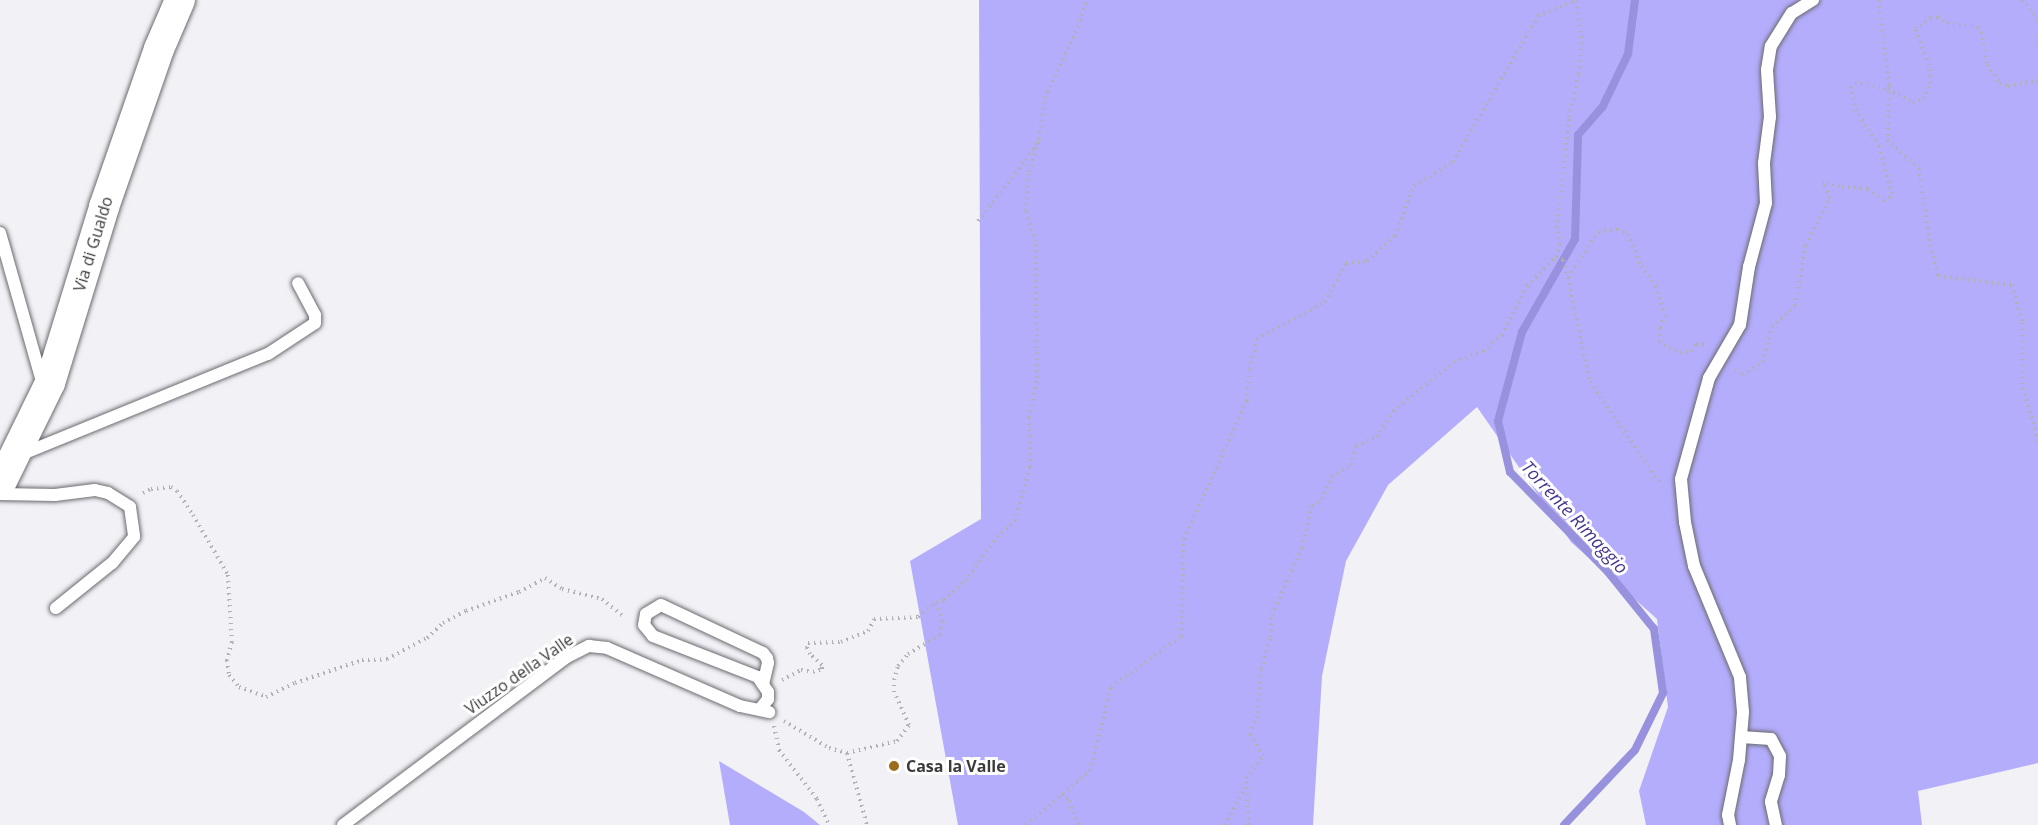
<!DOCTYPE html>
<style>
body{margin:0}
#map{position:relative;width:2038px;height:825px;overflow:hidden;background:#f1f1f6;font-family:"Open Sans",sans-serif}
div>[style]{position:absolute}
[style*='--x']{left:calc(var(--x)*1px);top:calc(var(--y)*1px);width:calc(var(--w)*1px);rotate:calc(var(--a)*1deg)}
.forest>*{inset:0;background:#b4adfc}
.stream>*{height:8px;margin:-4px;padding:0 4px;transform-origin:4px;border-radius:4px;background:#9891dd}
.path>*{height:4px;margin-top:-2px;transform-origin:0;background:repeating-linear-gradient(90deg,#b1b1b5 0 1.5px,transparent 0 6px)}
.roads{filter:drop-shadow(0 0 2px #6b6b70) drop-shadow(0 0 2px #6b6b70)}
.service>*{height:12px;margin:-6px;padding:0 6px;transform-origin:6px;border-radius:6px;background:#fff}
.tertiary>*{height:30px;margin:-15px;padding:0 15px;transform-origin:15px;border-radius:15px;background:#fff}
.dots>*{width:16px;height:16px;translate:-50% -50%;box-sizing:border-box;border:3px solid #fff;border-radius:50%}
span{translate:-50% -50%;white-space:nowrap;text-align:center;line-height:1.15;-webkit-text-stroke:6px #fff;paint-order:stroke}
.street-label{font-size:16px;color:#3a3a3c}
.poi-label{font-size:16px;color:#3a3a3c;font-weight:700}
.left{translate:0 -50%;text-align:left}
.water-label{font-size:18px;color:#46348d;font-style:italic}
</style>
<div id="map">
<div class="forest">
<i style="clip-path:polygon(979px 0,2038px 0,2038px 763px,1918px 791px,1922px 825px,1646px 825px,1639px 791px,1668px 707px,1657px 619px,1571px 542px,1477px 407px,1388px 485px,1346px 561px,1322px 676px,1313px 825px,958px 825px,910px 561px,981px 519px)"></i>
<i style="clip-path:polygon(719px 761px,804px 812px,820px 825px,730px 825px)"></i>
</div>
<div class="stream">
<i style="--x:1564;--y:825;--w:103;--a:-46.6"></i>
<i style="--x:1635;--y:750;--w:64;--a:-63.8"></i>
<i style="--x:1663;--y:693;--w:65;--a:-98"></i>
<i style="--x:1654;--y:629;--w:73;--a:-128.9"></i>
<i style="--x:1608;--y:572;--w:140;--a:-134.4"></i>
<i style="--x:1510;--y:472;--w:52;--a:-103.2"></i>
<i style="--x:1498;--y:421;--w:92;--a:-74.9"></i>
<i style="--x:1522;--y:332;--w:107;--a:-60.3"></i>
<i style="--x:1575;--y:239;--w:104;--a:-88.3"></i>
<i style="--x:1578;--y:135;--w:38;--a:-49"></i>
<i style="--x:1603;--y:106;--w:58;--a:-64.3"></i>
<i style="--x:1628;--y:54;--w:54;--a:-82.6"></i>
</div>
<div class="path">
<i style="--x:1879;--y:0;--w:87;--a:83.4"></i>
<i style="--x:1889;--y:86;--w:54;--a:92.1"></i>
<i style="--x:1887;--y:140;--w:43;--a:41.2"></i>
<i style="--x:1919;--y:168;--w:78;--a:81.9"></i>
<i style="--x:1930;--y:245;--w:32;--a:76"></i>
<i style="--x:1938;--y:276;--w:75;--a:6.9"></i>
<i style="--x:2012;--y:285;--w:40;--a:74"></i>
<i style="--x:2023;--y:323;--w:65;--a:90"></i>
<i style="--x:2023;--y:388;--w:55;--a:74.2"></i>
<i style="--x:2022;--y:0;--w:25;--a:50"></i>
<i style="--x:2038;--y:36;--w:12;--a:90"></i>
<i style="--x:978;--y:221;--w:78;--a:-51.8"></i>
<i style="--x:1026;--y:160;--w:25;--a:-58"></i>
<i style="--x:1039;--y:139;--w:41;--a:-81.7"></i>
<i style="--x:1045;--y:98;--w:78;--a:-65.1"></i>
<i style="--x:1078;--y:27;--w:28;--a:-72"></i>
<i style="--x:1556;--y:257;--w:9;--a:21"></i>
<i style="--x:1564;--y:260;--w:125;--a:78"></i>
<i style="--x:1590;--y:382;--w:126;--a:55.3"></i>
<i style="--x:1568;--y:277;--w:54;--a:-56.3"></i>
<i style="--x:1598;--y:232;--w:20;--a:-9"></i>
<i style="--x:1618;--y:229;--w:11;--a:27"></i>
<i style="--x:1628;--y:234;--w:35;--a:68"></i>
<i style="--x:1641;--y:266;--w:25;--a:53"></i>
<i style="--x:1656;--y:286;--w:30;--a:73"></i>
<i style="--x:1665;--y:315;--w:14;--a:111"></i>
<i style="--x:1660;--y:328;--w:14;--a:94"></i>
<i style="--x:1659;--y:342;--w:24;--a:28"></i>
<i style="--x:1680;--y:353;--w:11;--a:-10"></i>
<i style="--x:1691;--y:351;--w:9;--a:-54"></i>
<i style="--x:1696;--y:344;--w:12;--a:0"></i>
<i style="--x:1735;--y:370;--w:9;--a:32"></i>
<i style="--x:1743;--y:375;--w:24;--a:-33"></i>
<i style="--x:1763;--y:362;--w:36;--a:-76"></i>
<i style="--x:1772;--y:327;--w:31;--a:-42"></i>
<i style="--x:1795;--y:306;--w:62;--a:-79.8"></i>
<i style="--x:1806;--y:245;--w:53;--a:-62.9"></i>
<i style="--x:1830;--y:198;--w:16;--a:-117"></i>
<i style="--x:1823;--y:184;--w:4;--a:-27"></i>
<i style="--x:1827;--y:182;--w:16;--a:18"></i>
<i style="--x:1842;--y:187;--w:26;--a:4"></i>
<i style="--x:1868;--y:189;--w:19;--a:36"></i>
<i style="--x:1883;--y:200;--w:6;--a:-18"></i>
<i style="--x:1889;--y:198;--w:5;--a:-53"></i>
<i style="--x:1892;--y:194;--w:50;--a:-105.2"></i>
<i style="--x:1879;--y:146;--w:42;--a:-123.3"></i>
<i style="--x:1856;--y:111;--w:24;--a:-102"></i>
<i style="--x:1851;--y:88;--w:6;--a:-51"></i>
<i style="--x:1855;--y:83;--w:34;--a:10"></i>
<i style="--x:1888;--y:89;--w:29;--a:29"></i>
<i style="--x:1913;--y:103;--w:12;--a:-20"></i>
<i style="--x:1924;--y:99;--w:17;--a:-69"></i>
<i style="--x:1930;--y:83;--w:18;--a:-93"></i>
<i style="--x:1929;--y:65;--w:39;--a:-111"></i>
<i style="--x:1915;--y:29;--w:19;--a:-36"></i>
<i style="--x:1930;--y:18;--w:8;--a:-7"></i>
<i style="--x:1938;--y:17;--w:11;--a:38"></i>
<i style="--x:1947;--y:24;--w:30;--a:6"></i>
<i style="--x:1977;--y:27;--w:7;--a:45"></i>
<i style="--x:1982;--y:32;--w:33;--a:81"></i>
<i style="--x:1987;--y:65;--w:22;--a:54"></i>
<i style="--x:2000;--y:83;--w:9;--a:21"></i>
<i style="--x:2008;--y:86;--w:31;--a:-11"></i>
<i style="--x:143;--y:493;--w:9;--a:-27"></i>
<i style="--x:151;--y:489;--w:20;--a:-6"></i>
<i style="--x:171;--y:487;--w:7;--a:34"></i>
<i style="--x:177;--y:491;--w:29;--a:56"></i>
<i style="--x:193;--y:515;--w:69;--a:59.7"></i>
<i style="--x:228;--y:575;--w:67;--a:86.6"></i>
<i style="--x:232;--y:642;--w:19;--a:106"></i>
<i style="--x:227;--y:660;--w:15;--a:82"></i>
<i style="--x:229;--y:675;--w:16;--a:50"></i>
<i style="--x:239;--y:687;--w:29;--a:20"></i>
<i style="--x:266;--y:697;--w:32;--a:-26"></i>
<i style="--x:295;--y:683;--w:71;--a:-18.9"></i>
<i style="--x:362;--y:660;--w:25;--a:-2"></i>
<i style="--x:387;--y:659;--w:45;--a:-27.7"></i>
<i style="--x:427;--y:638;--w:22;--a:-43"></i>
<i style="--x:443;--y:623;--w:26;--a:-28"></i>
<i style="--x:466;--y:611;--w:56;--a:-19.7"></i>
<i style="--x:519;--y:592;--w:30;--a:-28"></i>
<i style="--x:545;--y:578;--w:20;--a:33"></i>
<i style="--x:562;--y:589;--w:41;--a:14"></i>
<i style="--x:602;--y:599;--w:28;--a:39"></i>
<i style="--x:782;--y:680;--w:21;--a:-28"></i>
<i style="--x:801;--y:670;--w:12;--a:9"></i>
<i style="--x:813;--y:672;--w:9;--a:-18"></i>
<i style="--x:822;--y:669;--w:4;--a:-90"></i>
<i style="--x:822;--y:665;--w:16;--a:-137"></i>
<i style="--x:810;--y:654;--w:7;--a:-117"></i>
<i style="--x:807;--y:648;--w:5;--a:-79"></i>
<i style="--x:808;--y:643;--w:33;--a:-2"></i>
<i style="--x:841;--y:642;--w:29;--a:-22"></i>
<i style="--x:868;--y:631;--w:13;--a:-63"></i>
<i style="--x:874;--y:619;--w:44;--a:-2.6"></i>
<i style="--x:918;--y:617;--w:23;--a:-40"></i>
<i style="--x:936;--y:602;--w:8;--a:-14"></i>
<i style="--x:944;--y:600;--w:28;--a:-42"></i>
<i style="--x:965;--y:581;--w:54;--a:-54"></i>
<i style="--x:997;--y:537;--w:24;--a:-42"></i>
<i style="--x:1015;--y:521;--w:56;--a:-74.5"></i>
<i style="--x:1030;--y:467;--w:49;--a:-91.2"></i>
<i style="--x:1029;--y:418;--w:41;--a:-78.7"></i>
<i style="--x:1037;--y:378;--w:136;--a:-90.8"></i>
<i style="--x:1035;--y:242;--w:32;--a:-106"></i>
<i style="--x:1026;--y:211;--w:39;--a:-86"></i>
<i style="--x:1029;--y:172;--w:34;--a:-73"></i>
<i style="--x:784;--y:721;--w:52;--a:31"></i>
<i style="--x:829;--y:748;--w:19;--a:16"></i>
<i style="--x:847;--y:753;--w:75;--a:74.5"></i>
<i style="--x:774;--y:726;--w:25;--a:78"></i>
<i style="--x:779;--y:750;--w:62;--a:52.2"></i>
<i style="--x:817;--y:799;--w:29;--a:65"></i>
<i style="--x:847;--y:753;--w:51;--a:-13.5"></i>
<i style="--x:897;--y:741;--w:20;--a:-53"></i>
<i style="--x:909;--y:725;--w:36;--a:-114"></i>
<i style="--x:894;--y:692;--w:12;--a:-90"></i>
<i style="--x:894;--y:680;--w:15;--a:-74"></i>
<i style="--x:898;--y:666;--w:16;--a:-50"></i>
<i style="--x:908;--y:654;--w:37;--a:-31"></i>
<i style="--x:940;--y:635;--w:14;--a:-78"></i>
<i style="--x:943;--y:621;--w:19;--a:-111"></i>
<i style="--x:1062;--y:794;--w:10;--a:45"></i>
<i style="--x:1069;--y:801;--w:26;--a:67"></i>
<i style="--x:1026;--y:825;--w:84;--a:-40.2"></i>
<i style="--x:1090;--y:771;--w:87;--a:-76"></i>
<i style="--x:1111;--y:687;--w:87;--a:-35.7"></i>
<i style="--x:1182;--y:636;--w:97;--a:-88.8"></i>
<i style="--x:1184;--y:539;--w:152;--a:-65.5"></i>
<i style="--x:1247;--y:401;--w:32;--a:-85"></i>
<i style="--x:1250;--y:369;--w:31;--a:-77"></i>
<i style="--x:1257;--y:339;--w:77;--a:-28.6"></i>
<i style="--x:1325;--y:302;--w:44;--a:-61.7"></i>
<i style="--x:1346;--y:263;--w:21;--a:-5"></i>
<i style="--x:1367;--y:261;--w:38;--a:-42"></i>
<i style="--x:1395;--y:236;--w:53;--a:-69.2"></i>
<i style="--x:1414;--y:186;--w:46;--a:-31.6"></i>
<i style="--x:1453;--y:162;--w:169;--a:-59.8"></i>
<i style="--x:1538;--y:16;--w:41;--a:-22.8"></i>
<i style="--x:1225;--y:825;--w:43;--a:-62.2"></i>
<i style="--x:1248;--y:825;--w:47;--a:-92.4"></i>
<i style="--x:1246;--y:778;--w:28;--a:-52"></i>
<i style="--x:1263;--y:756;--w:26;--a:-121"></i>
<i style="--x:1250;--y:734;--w:22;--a:-69"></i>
<i style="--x:1258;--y:713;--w:44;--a:-86.1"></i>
<i style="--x:1261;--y:669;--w:34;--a:-73"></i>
<i style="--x:1271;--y:637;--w:22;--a:-87"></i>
<i style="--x:1272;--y:615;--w:73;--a:-65.9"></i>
<i style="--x:1302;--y:548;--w:43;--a:-76.6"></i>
<i style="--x:1312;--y:506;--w:12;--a:-35"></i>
<i style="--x:1322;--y:499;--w:24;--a:-66"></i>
<i style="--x:1332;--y:477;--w:22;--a:-32"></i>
<i style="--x:1351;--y:465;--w:20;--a:-75"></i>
<i style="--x:1356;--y:446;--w:23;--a:-23"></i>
<i style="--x:1377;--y:437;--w:31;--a:-58"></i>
<i style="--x:1393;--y:411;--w:78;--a:-38.8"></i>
<i style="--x:1454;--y:362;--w:31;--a:-21"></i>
<i style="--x:1483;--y:351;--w:25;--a:-40"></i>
<i style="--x:1502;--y:335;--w:55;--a:-63"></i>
<i style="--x:1527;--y:286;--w:41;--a:-45"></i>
<i style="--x:1556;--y:257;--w:13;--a:-72"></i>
<i style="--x:1560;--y:245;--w:17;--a:-100"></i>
<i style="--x:1557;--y:228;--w:112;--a:-83.8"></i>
<i style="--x:1569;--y:117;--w:44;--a:-76.9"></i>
<i style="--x:1579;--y:74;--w:30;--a:-84"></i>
<i style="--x:1582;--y:44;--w:44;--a:-97.8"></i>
</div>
<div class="roads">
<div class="service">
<i style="--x:0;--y:233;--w:158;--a:74.2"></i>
<i style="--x:20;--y:455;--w:268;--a:-22.2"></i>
<i style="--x:268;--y:354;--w:56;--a:-33.4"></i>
<i style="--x:315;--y:323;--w:8;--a:-90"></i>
<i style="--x:315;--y:315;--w:36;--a:-118"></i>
<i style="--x:0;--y:494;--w:55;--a:1"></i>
<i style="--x:55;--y:495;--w:40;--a:-7.1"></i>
<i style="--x:95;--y:490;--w:13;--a:13"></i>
<i style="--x:108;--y:493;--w:26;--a:32"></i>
<i style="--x:130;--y:507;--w:30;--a:82"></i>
<i style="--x:134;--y:537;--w:34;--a:130"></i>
<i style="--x:112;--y:563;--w:72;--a:141.2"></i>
<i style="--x:760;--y:709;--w:13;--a:-51"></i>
<i style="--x:768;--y:699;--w:7;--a:-90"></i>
<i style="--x:768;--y:692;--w:18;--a:-124"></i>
<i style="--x:758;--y:677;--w:113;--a:-158.7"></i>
<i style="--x:653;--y:636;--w:14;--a:-129"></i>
<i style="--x:644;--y:625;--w:11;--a:-80"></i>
<i style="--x:646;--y:614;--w:17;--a:-31"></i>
<i style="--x:661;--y:605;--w:113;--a:25.2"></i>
<i style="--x:763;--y:653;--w:6;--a:51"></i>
<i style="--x:767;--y:658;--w:5;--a:79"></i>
<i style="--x:768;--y:663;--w:22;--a:103"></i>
<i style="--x:1741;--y:737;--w:30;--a:4"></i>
<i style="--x:1771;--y:739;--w:19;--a:62"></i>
<i style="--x:1780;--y:756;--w:19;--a:93"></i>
<i style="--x:1779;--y:775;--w:28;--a:107"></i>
<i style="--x:1771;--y:802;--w:24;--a:78"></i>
<i style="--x:343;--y:825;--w:280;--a:-36.9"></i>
<i style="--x:567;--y:657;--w:25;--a:-27"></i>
<i style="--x:589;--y:646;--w:18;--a:6"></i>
<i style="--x:607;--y:648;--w:145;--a:23.6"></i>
<i style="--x:740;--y:706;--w:30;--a:12"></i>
<i style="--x:1730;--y:825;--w:10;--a:-101"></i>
<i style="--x:1728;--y:815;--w:56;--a:-78.7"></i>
<i style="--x:1739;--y:760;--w:48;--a:-85.2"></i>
<i style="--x:1743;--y:712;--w:35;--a:-95"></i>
<i style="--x:1740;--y:677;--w:120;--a:-112.5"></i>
<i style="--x:1694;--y:566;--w:45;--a:-101.6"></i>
<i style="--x:1685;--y:522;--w:43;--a:-95.3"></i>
<i style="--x:1681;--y:479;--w:105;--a:-74.5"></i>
<i style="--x:1709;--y:378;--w:61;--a:-59.7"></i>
<i style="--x:1740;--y:325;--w:59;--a:-81.2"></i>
<i style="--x:1749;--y:267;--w:66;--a:-75.1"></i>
<i style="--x:1766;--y:203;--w:40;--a:-92.9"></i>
<i style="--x:1764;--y:163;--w:46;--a:-82.6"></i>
<i style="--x:1770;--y:117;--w:47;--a:-93.7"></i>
<i style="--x:1767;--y:70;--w:24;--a:-81"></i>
<i style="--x:1771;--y:46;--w:39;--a:-58"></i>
<i style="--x:1792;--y:13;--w:25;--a:-32"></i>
</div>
<div class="tertiary">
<i style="--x:0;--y:485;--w:114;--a:-63.9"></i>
<i style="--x:50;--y:383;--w:184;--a:-72.9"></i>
<i style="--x:104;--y:207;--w:167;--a:-70.8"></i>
<i style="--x:159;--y:49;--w:53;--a:-66.8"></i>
</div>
</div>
<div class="dots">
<i style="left:894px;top:766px;background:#9b6e1e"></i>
</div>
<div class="street-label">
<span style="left:93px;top:244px;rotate:-73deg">Via di Gualdo</span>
<span style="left:519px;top:674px;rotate:-35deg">Viuzzo della Valle</span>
</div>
<div class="poi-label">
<span class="left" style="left:906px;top:766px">Casa la Valle</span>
</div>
<div class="water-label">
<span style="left:1575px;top:517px;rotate:47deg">Torrente Rimaggio</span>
</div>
</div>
